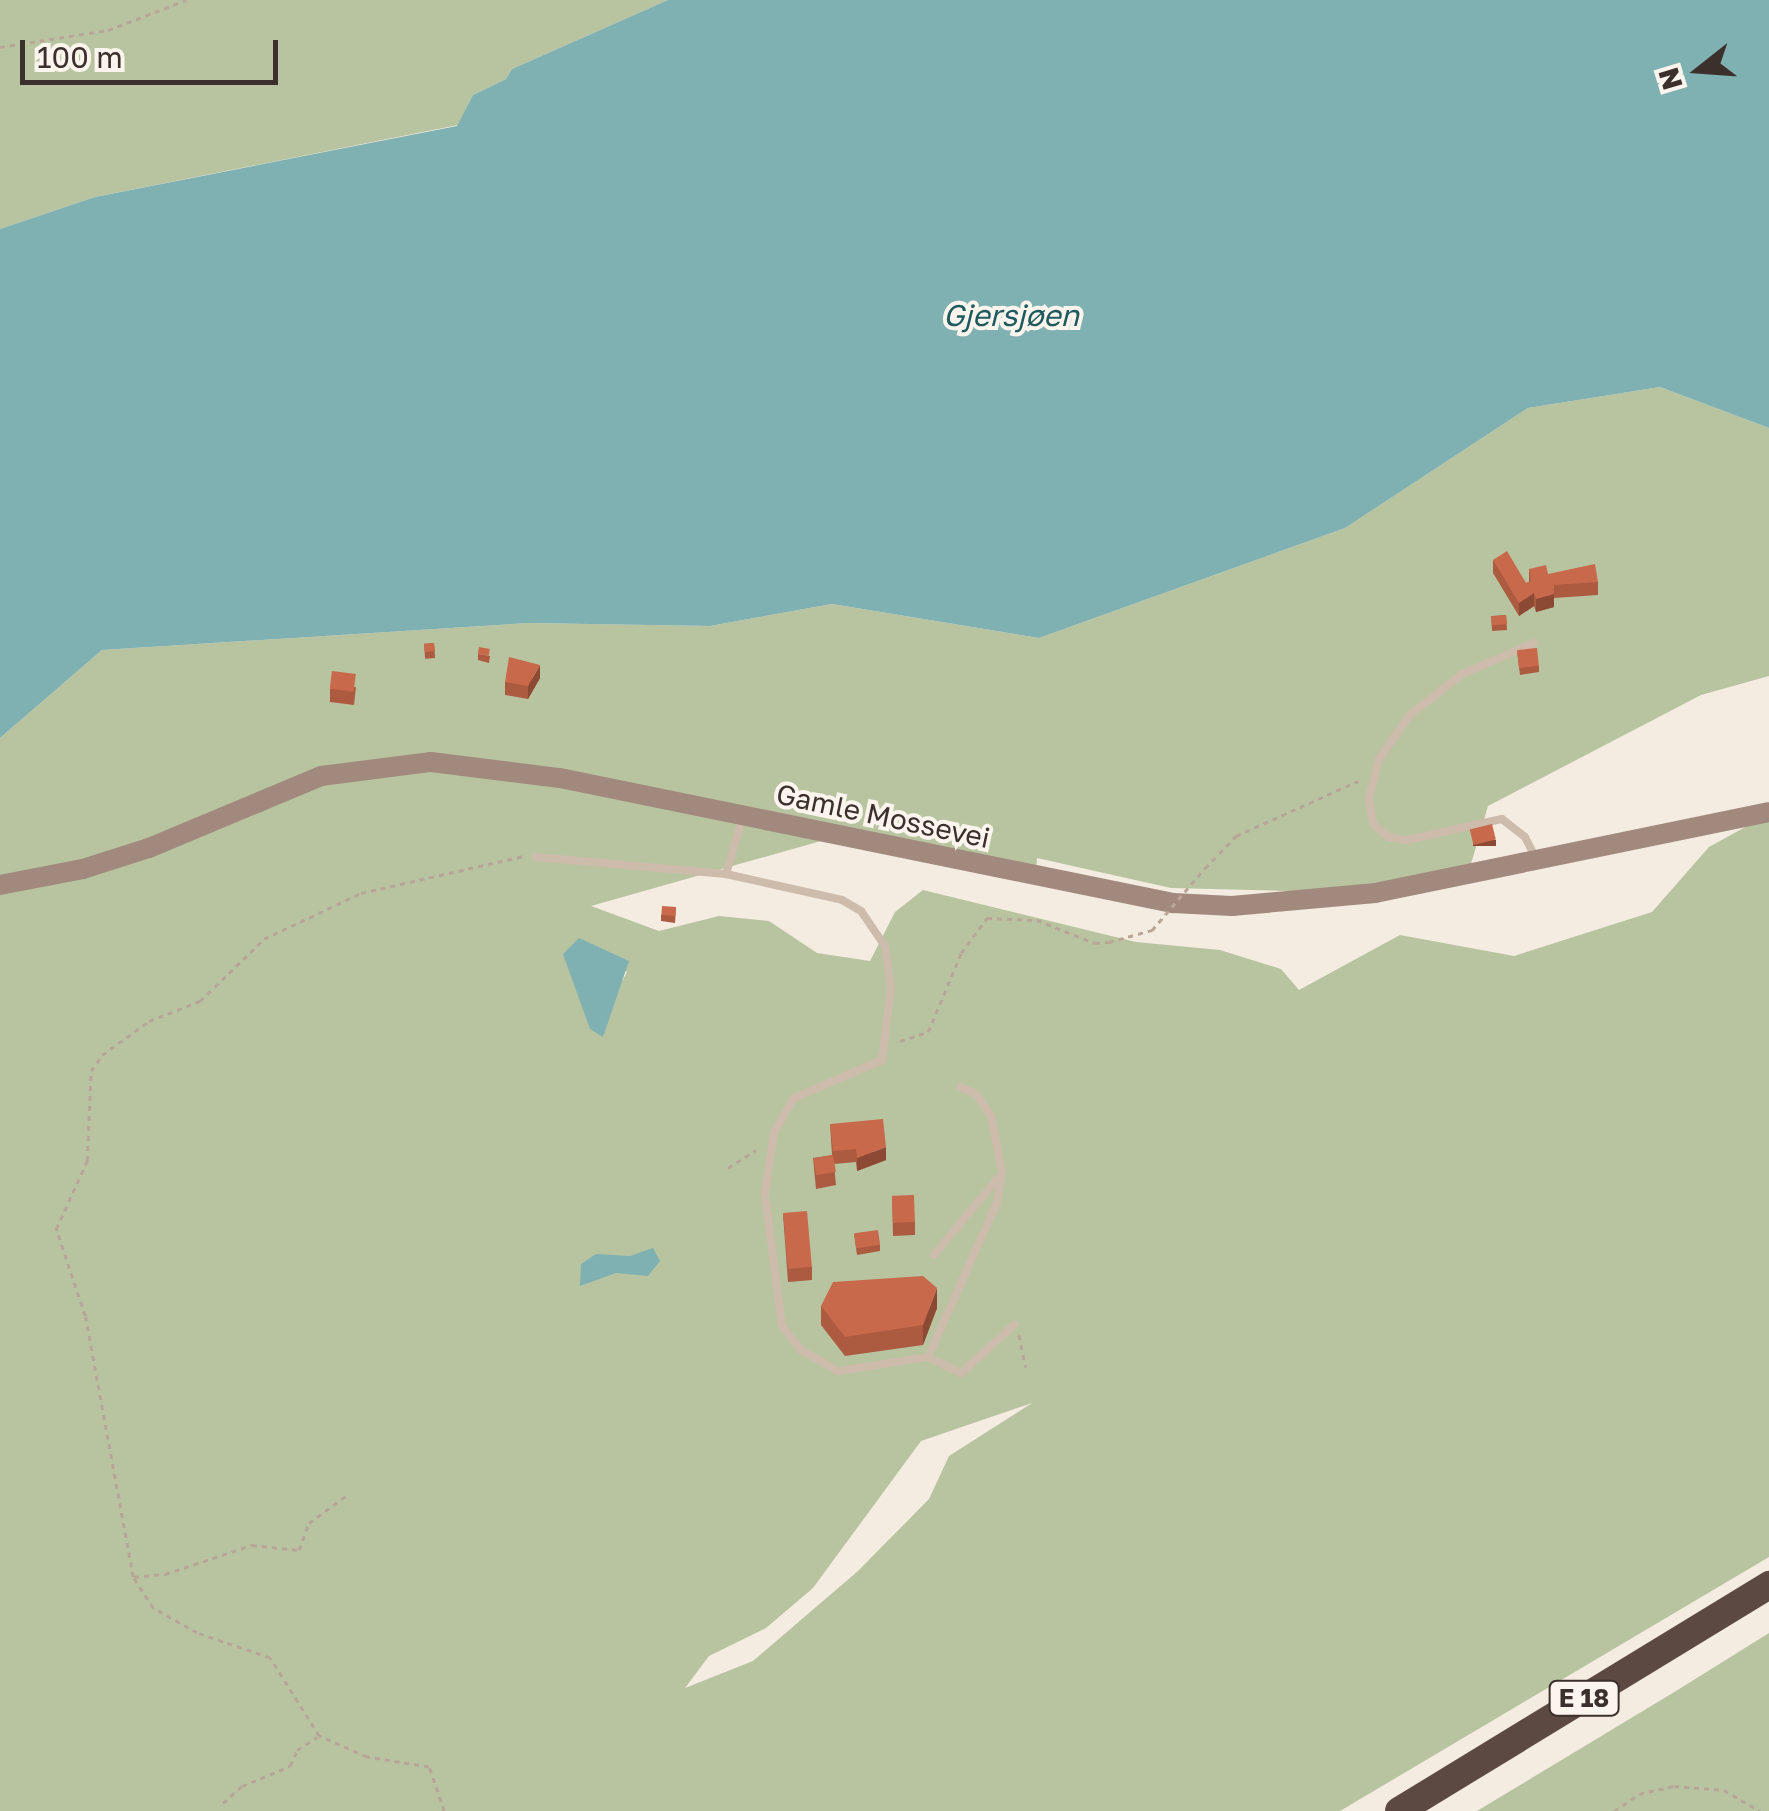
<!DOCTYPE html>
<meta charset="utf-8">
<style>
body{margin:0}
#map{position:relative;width:1769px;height:1811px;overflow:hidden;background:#f4ebe1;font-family:"Golos Text",sans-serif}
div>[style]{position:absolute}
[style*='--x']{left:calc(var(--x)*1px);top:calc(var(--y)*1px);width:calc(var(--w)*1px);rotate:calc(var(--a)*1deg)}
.green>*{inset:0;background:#b8c4a0}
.water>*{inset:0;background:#7fb0b2}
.path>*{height:2.5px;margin-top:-1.25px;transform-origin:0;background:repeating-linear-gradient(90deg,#b9a596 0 5px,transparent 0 10px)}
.lane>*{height:8px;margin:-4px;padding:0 4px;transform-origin:4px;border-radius:4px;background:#cdbbac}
.secondary>*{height:20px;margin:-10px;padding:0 10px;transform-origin:10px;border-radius:10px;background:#a18a7d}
.highway>*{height:28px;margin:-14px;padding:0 14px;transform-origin:14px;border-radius:14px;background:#5c4a42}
.path-bridge>*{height:2.5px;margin-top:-1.25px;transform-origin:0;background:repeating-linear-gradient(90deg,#b9a596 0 5px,transparent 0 10px)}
.wall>*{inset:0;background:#ac5a40;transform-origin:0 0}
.shaded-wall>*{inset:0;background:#8c4a34;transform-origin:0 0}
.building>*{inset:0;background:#c8694b;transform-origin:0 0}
span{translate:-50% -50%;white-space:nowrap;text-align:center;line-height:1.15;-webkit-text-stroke:8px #fbf5ee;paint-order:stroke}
.shield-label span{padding:2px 8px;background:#fbf5ee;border:2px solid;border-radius:8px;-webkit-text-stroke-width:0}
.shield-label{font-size:25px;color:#3b302b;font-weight:700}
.street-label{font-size:28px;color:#3b302b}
.water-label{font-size:30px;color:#1f5a5e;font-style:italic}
.north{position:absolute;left:1649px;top:20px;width:100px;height:100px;-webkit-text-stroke:8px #fbf5ee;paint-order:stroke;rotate:253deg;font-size:28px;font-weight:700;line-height:40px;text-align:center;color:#3b302b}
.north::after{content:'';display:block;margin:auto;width:35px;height:45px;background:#3b302b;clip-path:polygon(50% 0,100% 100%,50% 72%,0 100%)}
.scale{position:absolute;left:20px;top:40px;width:258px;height:45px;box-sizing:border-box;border:5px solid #3b302b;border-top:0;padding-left:12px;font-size:30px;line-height:35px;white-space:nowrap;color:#3b302b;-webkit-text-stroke:8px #fbf5ee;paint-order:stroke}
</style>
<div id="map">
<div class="green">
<i style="clip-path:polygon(0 0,668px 0,512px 69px,506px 79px,473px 95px,458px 125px,95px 197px,0 229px)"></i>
<i style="clip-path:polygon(evenodd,1660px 387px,1769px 428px,1769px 676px,1701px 695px,1488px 806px,1468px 874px,1375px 893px,1171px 888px,1037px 858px,1036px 875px,842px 835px,591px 906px,659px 931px,719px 916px,769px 921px,817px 953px,870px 961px,895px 912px,923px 890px,1136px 942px,1220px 950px,1281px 969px,1299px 990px,1400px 935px,1514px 956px,1652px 912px,1709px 847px,1769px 814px,1769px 1557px,1340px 1811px,0 1811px,0 738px,102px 650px,529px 623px,710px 626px,832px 604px,1039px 638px,1345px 528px,1528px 408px,1660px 387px,578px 939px,627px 972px,610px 1004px,603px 1037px,578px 939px,1660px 387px,1032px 1403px,949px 1456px,929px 1499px,858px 1571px,753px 1661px,685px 1688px,709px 1656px,766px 1628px,813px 1588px,921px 1441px,1032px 1403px)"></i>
<i style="clip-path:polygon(1769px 1633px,1769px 1811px,1477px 1811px,1676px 1691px)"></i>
</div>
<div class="water">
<i style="clip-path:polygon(668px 0,1769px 0,1769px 428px,1660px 387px,1528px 408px,1345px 528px,1039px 638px,832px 604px,710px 626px,529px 623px,102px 650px,0 738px,0 229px,95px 197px,457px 126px,473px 95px,506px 79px,512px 69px)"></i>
<i style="clip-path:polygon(579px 938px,629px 961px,603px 1037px,590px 1029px,563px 954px)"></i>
<i style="clip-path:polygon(653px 1248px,660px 1261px,648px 1276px,616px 1273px,580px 1286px,581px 1264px,596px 1254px,630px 1256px)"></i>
</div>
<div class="path">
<i style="--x:0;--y:47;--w:109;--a:-8.9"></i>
<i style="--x:108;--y:30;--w:84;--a:-21"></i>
<i style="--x:1205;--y:868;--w:45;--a:-45.9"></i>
<i style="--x:1236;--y:836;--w:134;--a:-24.3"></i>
<i style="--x:900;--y:1041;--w:29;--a:-18"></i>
<i style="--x:928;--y:1032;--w:86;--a:-67.3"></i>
<i style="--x:961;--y:953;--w:44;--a:-53.4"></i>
<i style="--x:987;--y:918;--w:50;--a:2.3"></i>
<i style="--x:1037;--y:920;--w:62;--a:21.6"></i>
<i style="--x:1095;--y:943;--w:14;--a:-4"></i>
<i style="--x:728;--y:1168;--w:33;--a:-33"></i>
<i style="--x:1019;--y:1335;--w:33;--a:78"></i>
<i style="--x:134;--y:1577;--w:31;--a:-6"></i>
<i style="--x:165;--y:1574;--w:92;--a:-18.4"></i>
<i style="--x:252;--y:1545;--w:47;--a:6.1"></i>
<i style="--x:299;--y:1550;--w:29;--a:-70"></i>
<i style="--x:309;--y:1523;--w:47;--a:-36.4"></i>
<i style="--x:223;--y:1803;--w:25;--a:-42"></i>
<i style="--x:242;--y:1786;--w:52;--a:-22.6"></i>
<i style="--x:290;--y:1766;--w:17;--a:-66"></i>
<i style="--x:297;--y:1750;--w:24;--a:-33"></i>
<i style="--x:444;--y:1811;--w:46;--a:-108.8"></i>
<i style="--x:429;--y:1767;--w:63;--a:-170.8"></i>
<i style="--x:367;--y:1757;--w:52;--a:-156.4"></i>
<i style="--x:319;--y:1736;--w:92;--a:-122.1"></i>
<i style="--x:270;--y:1658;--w:77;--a:-161.1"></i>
<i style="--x:197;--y:1633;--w:51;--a:-150.4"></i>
<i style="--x:153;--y:1608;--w:37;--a:-123"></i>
<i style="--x:133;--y:1577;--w:265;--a:-100.4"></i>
<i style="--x:85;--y:1316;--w:92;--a:-108.4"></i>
<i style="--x:56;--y:1229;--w:75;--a:-65.5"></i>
<i style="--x:87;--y:1161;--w:90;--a:-87.5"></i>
<i style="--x:91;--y:1071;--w:19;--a:-55"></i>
<i style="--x:102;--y:1055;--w:58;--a:-35.9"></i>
<i style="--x:149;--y:1021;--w:55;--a:-21.4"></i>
<i style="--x:200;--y:1001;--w:89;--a:-44.1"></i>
<i style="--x:264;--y:939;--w:107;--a:-25.4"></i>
<i style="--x:361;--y:893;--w:167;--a:-12.8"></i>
<i style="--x:1614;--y:1811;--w:30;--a:-34"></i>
<i style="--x:1639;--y:1794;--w:36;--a:-13"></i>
<i style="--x:1674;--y:1786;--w:50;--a:4.6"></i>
<i style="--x:1724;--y:1790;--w:42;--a:30.3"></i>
</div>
<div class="lane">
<i style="--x:1534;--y:643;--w:78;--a:156.7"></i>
<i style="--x:1462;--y:674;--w:66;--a:141.7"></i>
<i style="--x:1410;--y:715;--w:54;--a:125.2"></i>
<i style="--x:1379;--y:759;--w:40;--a:104.4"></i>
<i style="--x:1369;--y:798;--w:26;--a:81"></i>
<i style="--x:1373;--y:824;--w:20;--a:41"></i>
<i style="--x:1388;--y:837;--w:19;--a:9"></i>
<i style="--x:1407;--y:840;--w:97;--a:-12.5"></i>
<i style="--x:1502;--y:819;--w:29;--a:38"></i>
<i style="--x:1525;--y:837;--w:22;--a:63"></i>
<i style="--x:536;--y:857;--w:191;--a:5.1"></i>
<i style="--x:726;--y:874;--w:119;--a:12.6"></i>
<i style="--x:842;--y:900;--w:22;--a:30"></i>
<i style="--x:861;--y:911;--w:42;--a:55.6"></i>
<i style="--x:885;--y:946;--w:42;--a:81.9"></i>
<i style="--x:891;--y:988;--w:73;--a:97.1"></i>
<i style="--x:882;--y:1060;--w:96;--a:156.6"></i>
<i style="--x:794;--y:1098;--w:39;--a:120"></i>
<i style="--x:774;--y:1132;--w:63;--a:98.3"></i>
<i style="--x:765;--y:1194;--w:133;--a:82.7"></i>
<i style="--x:782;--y:1326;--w:31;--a:52"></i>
<i style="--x:801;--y:1350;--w:43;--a:29.6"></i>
<i style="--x:838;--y:1371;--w:91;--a:-8.8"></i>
<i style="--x:928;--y:1357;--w:37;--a:26"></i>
<i style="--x:961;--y:1373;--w:72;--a:-42.2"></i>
<i style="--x:726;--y:874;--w:60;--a:-73.7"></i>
<i style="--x:934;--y:1255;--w:100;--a:-50.3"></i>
<i style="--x:928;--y:1357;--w:169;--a:-65.9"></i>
<i style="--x:997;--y:1203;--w:31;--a:-81"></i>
<i style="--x:1002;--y:1172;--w:57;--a:-101.1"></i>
<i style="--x:991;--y:1116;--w:27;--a:-124"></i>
<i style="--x:976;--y:1094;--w:17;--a:-156"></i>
</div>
<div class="secondary">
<i style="--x:0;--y:885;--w:85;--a:-10.9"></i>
<i style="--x:83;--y:869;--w:69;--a:-17.7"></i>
<i style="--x:149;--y:848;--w:186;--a:-22.7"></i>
<i style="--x:321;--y:776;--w:111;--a:-7.3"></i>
<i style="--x:431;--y:762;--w:130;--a:7.1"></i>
<i style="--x:560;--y:778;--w:626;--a:11.53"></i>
<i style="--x:1173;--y:903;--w:59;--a:2.9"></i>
<i style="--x:1232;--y:906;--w:144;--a:-5.2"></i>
<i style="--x:1375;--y:893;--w:402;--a:-11.6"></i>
</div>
<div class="highway">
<i style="--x:1399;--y:1811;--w:434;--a:-31.4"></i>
</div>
<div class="path-bridge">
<i style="--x:1109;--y:942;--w:45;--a:-15.6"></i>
<i style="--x:1152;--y:930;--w:82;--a:-49.5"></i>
</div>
<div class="wall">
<i style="clip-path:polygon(1493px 560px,1526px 583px,1529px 582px,1529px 569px,1548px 574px,1598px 582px,1598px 595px,1554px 598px,1554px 607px,1536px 612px,1534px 606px,1519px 616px,1493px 573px)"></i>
<i style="left:1506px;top:615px;width:15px;height:15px;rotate:86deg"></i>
<i style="left:434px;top:643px;width:15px;height:10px;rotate:86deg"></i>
<i style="clip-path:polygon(1517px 651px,1539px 666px,1539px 672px,1520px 675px)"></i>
<i style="clip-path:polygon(478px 654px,490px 656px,489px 663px,478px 660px)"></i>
<i style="clip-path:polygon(540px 678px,528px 699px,505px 695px,505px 682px)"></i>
<i style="clip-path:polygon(356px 687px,354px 705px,330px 702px,330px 689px)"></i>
<i style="clip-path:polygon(676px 907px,675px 923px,661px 921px,661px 915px)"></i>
<i style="clip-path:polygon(830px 1124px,886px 1160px,857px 1171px,856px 1162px,834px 1164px,836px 1185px,816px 1189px,813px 1158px,832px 1155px)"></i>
<i style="clip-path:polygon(892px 1196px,915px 1222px,915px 1235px,893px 1236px)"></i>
<i style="clip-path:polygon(783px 1214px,812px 1267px,812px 1280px,788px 1282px)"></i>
<i style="clip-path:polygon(854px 1234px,880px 1245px,880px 1251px,857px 1255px)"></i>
<i style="clip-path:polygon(821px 1306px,937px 1308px,923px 1345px,845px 1356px,821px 1325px)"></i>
</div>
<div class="shaded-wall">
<i style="clip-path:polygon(1534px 593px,1534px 606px,1519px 616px,1519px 603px)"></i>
<i style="clip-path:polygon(1554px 594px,1554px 607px,1536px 612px,1536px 599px)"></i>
<i style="clip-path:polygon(540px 665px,540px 678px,528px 699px,528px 686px)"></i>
<i style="left:1496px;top:840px;width:6px;height:23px;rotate:90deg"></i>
<i style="clip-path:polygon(886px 1147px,886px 1160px,857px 1171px,857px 1158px)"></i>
<i style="clip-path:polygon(937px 1288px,937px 1308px,923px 1345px,923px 1325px)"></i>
</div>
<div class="building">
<i style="clip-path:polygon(1507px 551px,1526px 583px,1531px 581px,1529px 569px,1546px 565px,1548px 574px,1595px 564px,1598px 582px,1554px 585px,1554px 594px,1536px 599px,1534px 593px,1519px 603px,1493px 560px)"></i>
<i style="left:1506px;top:615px;width:9px;height:15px;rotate:84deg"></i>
<i style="left:434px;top:643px;width:8px;height:10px;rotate:83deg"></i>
<i style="left:479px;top:647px;width:11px;height:7px;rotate:10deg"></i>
<i style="left:1537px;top:648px;width:18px;height:20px;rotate:84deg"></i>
<i style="clip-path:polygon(509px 657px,540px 665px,528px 686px,505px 682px)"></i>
<i style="left:332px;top:671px;width:24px;height:18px;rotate:7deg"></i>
<i style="left:1492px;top:824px;width:16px;height:23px;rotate:76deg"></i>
<i style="left:662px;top:906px;width:14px;height:9px;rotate:4deg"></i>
<i style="clip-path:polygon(883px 1119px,886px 1147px,857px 1158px,856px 1149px,833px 1151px,830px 1124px)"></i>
<i style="left:833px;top:1155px;width:17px;height:20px;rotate:80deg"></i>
<i style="left:914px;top:1195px;width:27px;height:22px;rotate:88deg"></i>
<i style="left:807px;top:1211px;width:56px;height:24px;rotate:85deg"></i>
<i style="left:878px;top:1230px;width:15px;height:24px;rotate:82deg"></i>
<i style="clip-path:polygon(923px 1276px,937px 1288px,923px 1325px,845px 1337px,821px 1306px,833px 1282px)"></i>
</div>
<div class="shield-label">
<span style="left:1584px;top:1698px">E 18</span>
</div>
<div class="street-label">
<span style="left:883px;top:816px;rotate:12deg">Gamle Mossevei</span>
</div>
<div class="water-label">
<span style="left:1011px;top:315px">Gjersjøen</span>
</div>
<div class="north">N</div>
<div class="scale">100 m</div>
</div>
